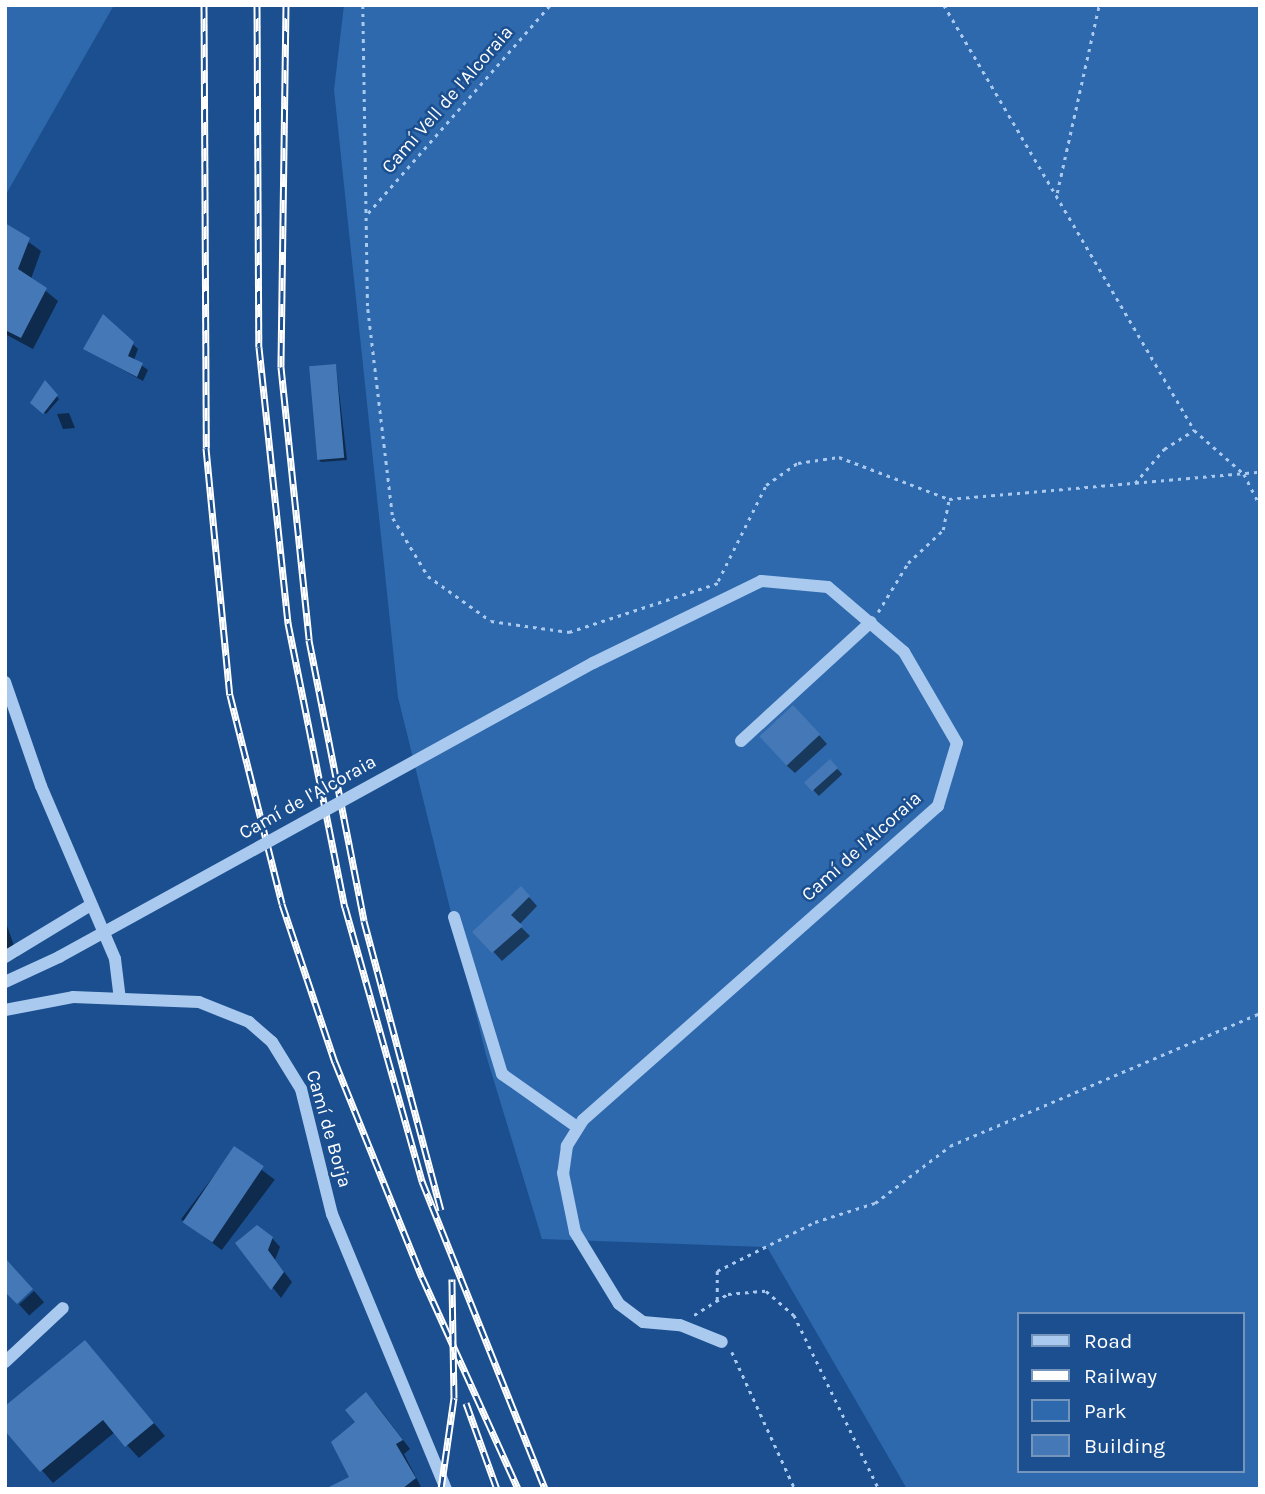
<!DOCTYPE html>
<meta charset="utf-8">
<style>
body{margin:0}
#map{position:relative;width:1265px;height:1494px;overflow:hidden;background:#1b4f8f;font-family:Karla,sans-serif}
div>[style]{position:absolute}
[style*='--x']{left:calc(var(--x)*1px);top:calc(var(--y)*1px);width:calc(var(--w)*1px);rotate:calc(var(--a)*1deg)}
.green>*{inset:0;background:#2e69ad}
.shadow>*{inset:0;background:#0007;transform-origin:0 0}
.building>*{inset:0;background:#4478b7;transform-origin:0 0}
.path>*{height:2.5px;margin-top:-1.25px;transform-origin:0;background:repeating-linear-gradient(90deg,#a9c9ee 0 3.5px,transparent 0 8.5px)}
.minor>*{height:12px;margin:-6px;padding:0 6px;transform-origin:6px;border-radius:6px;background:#a9c9ee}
.rail>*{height:7px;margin-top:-3.5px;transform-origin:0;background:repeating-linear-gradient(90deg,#1b4f8f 0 13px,#fff 0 26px);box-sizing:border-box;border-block:2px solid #fff}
.minor-bridge>*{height:12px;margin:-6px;padding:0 6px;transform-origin:6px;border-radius:6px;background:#a9c9ee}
span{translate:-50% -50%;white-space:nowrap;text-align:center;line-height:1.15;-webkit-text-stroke:5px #1b4f8f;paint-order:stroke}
.street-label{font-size:19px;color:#fff}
.frame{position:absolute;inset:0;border:7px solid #fff;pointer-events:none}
.legend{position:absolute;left:1017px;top:1312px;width:228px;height:161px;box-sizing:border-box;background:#1b4f8f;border:2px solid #7695bc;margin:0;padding:9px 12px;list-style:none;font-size:21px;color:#fff}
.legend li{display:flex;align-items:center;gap:14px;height:35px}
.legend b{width:35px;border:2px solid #7695bc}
</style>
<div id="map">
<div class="green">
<i style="clip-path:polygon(5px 5px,114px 5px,5px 196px)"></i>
<i style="clip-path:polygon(evenodd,344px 5px,1260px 5px,1260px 1489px,907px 1489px,767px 1247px,542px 1239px,486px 1055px,398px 697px,334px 90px,344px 5px,1018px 1314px,1242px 1314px,1242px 1471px,1018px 1471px,1018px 1314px)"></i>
</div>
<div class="shadow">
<i style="clip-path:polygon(5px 225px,41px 251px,31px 279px,58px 301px,33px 349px,5px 334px)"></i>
<i style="clip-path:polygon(103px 317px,138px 349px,134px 360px,148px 370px,143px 381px,85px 349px)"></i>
<i style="clip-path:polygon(336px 366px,347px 460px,321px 462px,319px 460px)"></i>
<i style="clip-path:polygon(45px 383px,59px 399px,46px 414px,32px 403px)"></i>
<i style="clip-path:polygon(69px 413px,75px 428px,63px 429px,57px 414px)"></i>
<i style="clip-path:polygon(802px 716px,827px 744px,795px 773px,786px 765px)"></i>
<i style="left:830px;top:761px;width:18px;height:32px;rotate:47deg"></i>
<i style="clip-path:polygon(521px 888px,537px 906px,519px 925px,530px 936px,502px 961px,475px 932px)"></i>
<i style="clip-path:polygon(5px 920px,18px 957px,5px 963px)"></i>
<i style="left:234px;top:1149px;width:51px;height:88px;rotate:37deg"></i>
<i style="clip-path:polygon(272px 1238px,280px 1247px,275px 1260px,292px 1282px,281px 1298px,238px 1244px)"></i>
<i style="left:34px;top:1291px;width:15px;height:20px;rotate:48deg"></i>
<i style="clip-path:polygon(85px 1342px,165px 1436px,139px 1458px,115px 1432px,53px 1483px,5px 1428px)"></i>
<i style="clip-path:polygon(375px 1403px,410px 1449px,404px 1454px,422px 1489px,329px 1489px,352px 1478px,357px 1422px)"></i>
</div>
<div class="building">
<i style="clip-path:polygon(5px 223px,30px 238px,18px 269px,47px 288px,21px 338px,5px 330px)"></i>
<i style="clip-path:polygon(103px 314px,134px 342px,128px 356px,143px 363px,137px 377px,83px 349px)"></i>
<i style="left:336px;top:364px;width:94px;height:27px;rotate:85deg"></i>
<i style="clip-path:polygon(45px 380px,58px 395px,43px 414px,30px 403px)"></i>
<i style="left:793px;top:705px;width:40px;height:46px;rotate:47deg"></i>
<i style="left:830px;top:759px;width:12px;height:35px;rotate:48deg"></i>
<i style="clip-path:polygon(521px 886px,530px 896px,511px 915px,523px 926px,492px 953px,472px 932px)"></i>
<i style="left:234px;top:1146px;width:36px;height:92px;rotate:34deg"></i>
<i style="clip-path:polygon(257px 1225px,273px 1237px,268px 1250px,284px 1272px,271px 1290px,235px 1243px)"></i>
<i style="clip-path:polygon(5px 1258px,33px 1289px,17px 1304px,5px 1292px)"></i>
<i style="clip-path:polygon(85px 1340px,154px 1423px,125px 1447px,103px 1420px,40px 1472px,5px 1431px,5px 1406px)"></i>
<i style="clip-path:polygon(366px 1392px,403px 1440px,396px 1444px,416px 1478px,402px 1489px,325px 1489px,349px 1477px,331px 1442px,355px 1422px,345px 1410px)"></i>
</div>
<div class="path">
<i style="--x:363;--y:5;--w:304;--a:89.1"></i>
<i style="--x:368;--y:309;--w:210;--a:83.2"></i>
<i style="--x:393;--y:518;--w:68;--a:58.9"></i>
<i style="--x:428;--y:576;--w:77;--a:35.5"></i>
<i style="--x:491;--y:621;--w:79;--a:8"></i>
<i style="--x:569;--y:632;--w:157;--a:-18.2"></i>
<i style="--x:944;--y:5;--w:493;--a:59.5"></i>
<i style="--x:1194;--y:430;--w:67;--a:41.3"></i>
<i style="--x:1244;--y:474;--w:36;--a:63"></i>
<i style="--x:1057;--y:193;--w:193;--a:-77.4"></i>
<i style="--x:368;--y:213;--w:276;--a:-48.8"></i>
<i style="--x:1135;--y:483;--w:45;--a:-49.5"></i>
<i style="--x:1164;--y:449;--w:36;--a:-32"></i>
<i style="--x:718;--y:581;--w:107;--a:-63.4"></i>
<i style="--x:766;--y:485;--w:39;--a:-35"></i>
<i style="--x:798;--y:463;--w:41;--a:-8.3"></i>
<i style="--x:839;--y:457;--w:118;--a:20.9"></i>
<i style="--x:949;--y:499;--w:312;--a:-5"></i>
<i style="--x:878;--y:612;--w:57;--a:-58.5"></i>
<i style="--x:908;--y:563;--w:48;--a:-43.3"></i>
<i style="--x:943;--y:530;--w:32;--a:-79"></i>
<i style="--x:717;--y:1300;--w:29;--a:-90"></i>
<i style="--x:717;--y:1271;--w:110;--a:-26.6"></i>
<i style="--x:815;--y:1222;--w:63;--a:-17.6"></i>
<i style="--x:875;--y:1203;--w:94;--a:-37.2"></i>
<i style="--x:950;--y:1146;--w:337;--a:-23.2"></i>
<i style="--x:694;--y:1315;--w:40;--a:-32"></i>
<i style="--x:728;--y:1294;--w:38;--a:-5"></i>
<i style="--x:766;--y:1291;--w:37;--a:41"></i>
<i style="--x:794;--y:1315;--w:194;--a:64"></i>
<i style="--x:732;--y:1352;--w:151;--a:65.3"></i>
</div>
<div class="minor">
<i style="--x:593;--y:663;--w:187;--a:-26"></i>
<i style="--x:761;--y:581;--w:67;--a:5.1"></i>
<i style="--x:828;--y:587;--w:100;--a:40.5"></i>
<i style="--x:904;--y:652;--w:105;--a:59.8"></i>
<i style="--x:957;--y:743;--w:66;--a:106.8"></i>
<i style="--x:938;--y:806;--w:474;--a:138.5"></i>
<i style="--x:583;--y:1120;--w:31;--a:122"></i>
<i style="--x:567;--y:1146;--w:27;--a:98"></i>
<i style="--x:563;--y:1173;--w:60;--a:78.5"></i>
<i style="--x:575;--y:1232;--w:84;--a:58.6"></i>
<i style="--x:619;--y:1304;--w:30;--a:37"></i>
<i style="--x:643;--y:1322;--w:37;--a:5"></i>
<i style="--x:680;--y:1325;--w:45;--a:22"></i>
<i style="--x:5;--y:682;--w:110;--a:70.9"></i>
<i style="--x:41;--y:786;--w:188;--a:66.8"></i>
<i style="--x:115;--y:959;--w:38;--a:83"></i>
<i style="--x:741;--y:741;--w:176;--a:-42.5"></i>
<i style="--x:454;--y:917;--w:164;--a:73"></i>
<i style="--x:502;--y:1074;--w:92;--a:35.2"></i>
<i style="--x:5;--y:957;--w:100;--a:-31.2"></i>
<i style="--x:5;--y:982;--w:60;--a:-24.8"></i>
<i style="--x:5;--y:1010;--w:69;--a:-10.8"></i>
<i style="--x:73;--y:997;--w:126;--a:2.3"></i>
<i style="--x:199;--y:1002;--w:54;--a:21.8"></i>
<i style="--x:249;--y:1022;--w:30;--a:41"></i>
<i style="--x:272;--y:1042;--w:55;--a:58.3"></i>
<i style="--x:301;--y:1089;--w:129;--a:76.1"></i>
<i style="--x:332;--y:1214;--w:298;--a:67.5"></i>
<i style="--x:5;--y:1362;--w:79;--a:-43"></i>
</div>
<div class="rail">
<i style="--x:204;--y:5;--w:443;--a:89.7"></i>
<i style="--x:206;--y:448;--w:248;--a:84.5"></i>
<i style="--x:230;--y:695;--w:215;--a:76"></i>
<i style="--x:282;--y:904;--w:167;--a:71.5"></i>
<i style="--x:335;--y:1062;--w:232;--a:68"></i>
<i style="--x:422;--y:1277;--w:233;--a:65.6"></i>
<i style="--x:257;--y:5;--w:342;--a:89.7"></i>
<i style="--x:259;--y:347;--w:278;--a:84"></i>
<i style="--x:288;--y:623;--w:290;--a:78.7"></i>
<i style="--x:345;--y:907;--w:285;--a:74.3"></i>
<i style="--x:422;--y:1181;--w:332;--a:68.2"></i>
<i style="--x:286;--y:5;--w:362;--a:90.8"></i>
<i style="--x:281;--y:367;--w:274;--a:84.1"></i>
<i style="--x:309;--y:640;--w:286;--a:78.9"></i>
<i style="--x:364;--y:921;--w:299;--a:75.1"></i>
<i style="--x:466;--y:1403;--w:91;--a:70.2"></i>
<i style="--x:441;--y:1489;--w:92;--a:-81.9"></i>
<i style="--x:454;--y:1398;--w:119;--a:-91"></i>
</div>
<div class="minor-bridge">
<i style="--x:59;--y:957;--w:610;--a:-28.84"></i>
</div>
<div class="street-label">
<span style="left:448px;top:100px;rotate:-49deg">Camí Vell de l'Alcoraia</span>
<span style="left:308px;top:798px;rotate:-29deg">Camí de l'Alcoraia</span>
<span style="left:862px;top:847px;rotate:-42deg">Camí de l'Alcoraia</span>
<span style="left:328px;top:1129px;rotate:74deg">Camí de Borja</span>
</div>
<div class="frame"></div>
<ul class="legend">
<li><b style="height:9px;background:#a9c9ee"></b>Road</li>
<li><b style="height:9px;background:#fff"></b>Railway</li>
<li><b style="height:19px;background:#2e69ad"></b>Park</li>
<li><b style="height:19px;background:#4478b7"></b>Building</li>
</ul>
</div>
